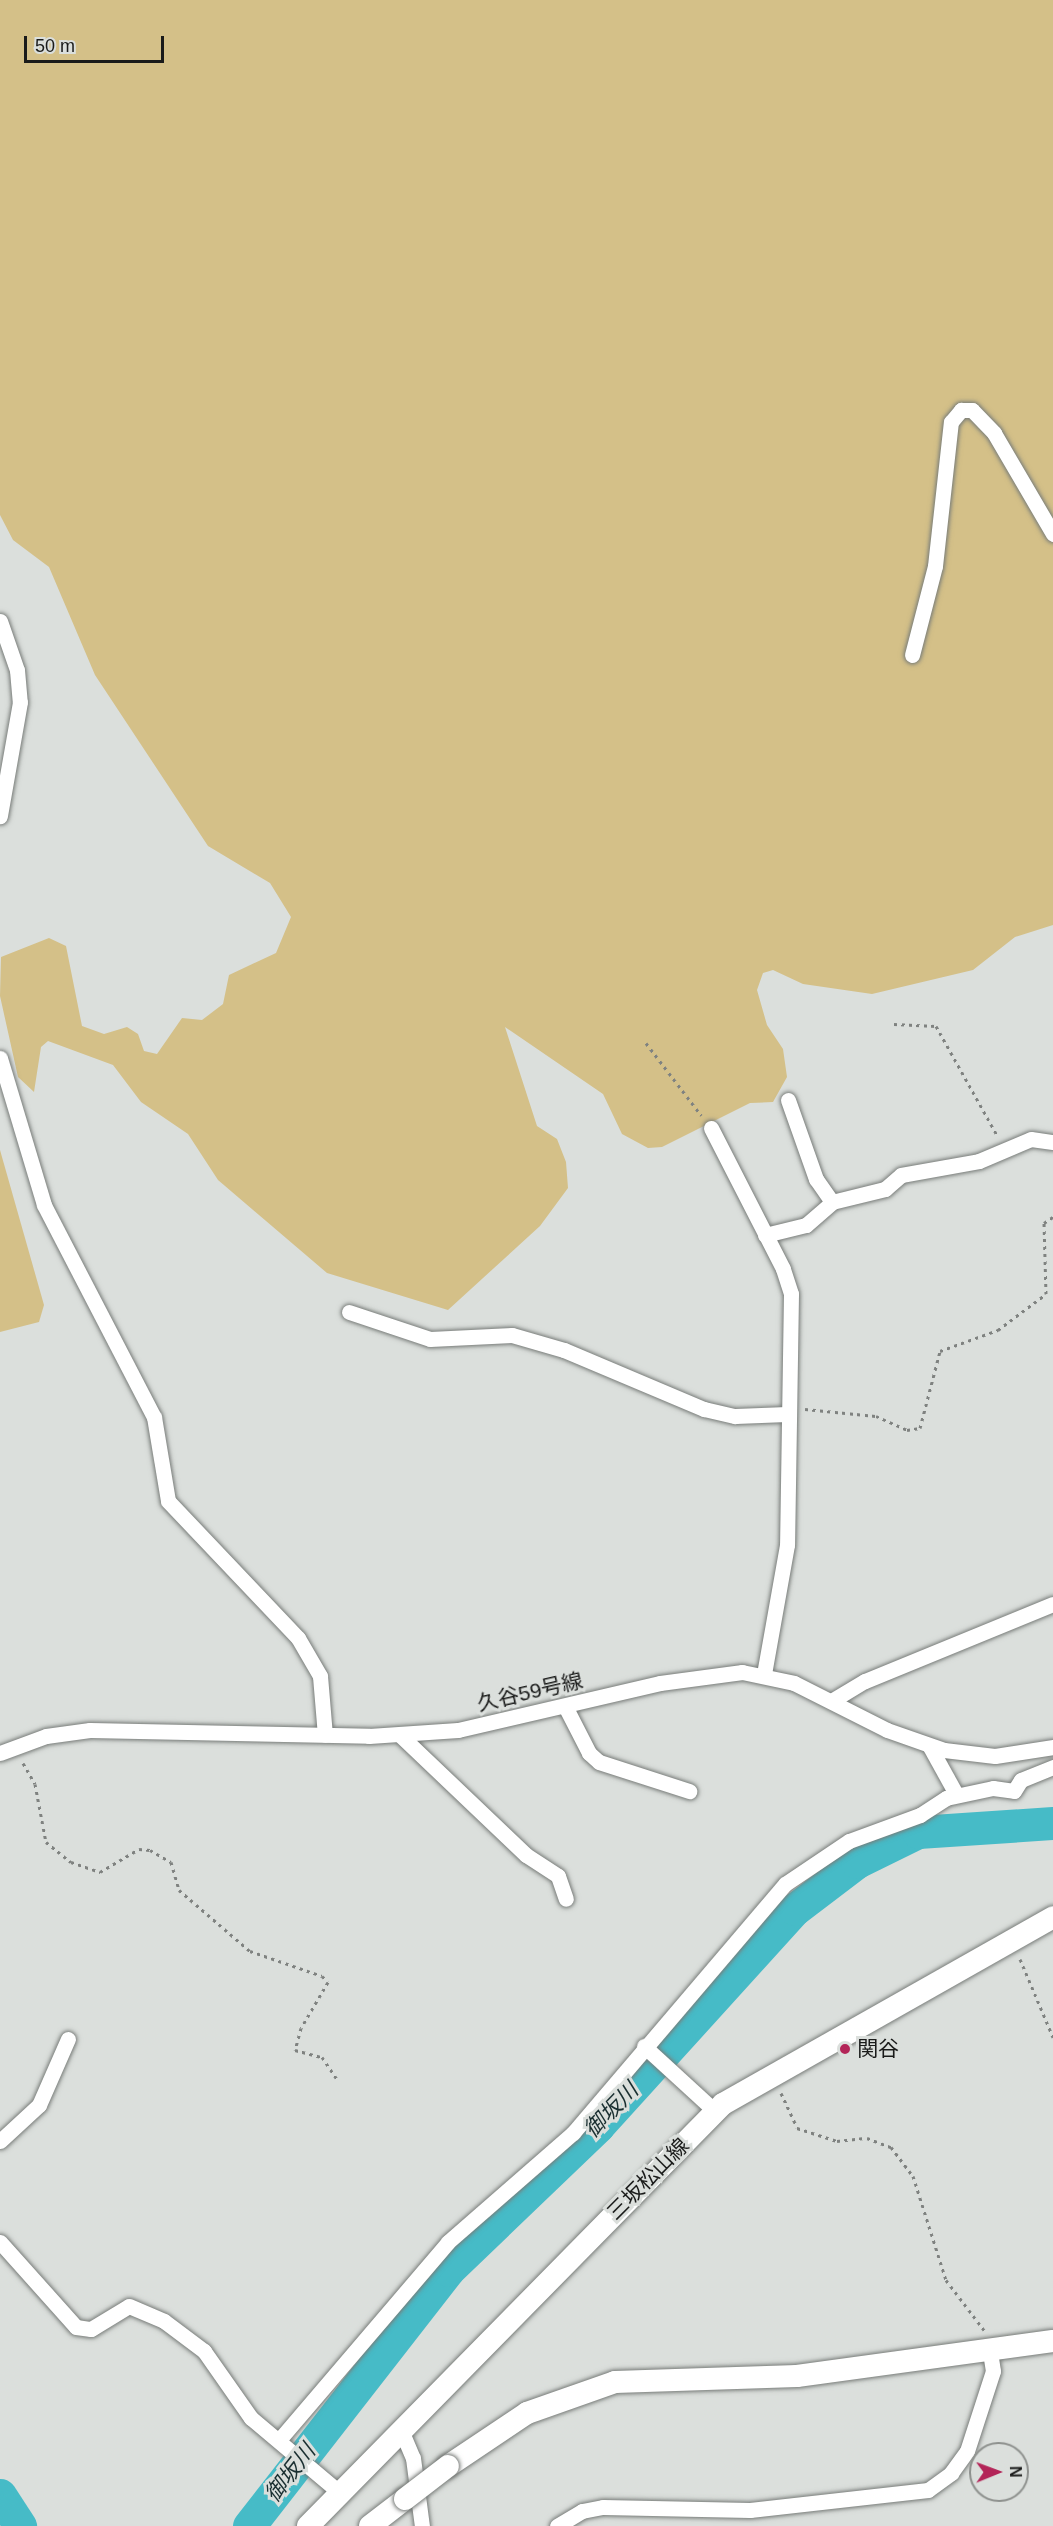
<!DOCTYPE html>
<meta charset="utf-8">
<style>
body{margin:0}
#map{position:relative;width:1053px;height:2526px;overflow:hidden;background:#dbdfdc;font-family:Arial,"Noto Sans JP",sans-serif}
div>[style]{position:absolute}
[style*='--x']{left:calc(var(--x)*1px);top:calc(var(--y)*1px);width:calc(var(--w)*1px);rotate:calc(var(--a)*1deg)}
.green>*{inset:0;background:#d4c088}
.river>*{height:33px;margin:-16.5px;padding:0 16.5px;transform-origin:16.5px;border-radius:16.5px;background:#46bbc7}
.path>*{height:3px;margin-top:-1.5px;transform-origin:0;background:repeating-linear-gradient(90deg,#7f8280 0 3px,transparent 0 7.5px)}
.roads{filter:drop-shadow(0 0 2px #787c79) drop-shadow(0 0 2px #787c79)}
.minor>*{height:15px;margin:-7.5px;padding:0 7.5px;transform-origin:7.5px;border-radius:7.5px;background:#fff}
.secondary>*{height:22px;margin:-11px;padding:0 11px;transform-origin:11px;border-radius:11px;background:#fff}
.bridges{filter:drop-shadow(0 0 2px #787c79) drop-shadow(0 0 2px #787c79)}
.secondary-bridge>*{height:22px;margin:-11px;padding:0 11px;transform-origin:11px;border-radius:11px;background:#fff}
.dots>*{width:16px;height:16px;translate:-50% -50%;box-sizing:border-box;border:3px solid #dbdfdc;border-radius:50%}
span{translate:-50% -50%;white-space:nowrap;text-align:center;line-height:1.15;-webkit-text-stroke:6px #dbdfdc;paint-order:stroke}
.street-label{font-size:21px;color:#1a1b1a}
.poi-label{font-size:21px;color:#1a1b1a}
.left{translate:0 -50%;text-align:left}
.water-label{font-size:22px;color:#1a2f31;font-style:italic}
.north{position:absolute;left:969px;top:2442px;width:60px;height:60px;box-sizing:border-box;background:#dbdfdc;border:2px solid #8e918e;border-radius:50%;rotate:89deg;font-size:16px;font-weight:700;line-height:24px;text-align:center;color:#1a1b1a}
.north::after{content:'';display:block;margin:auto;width:21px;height:27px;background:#b32558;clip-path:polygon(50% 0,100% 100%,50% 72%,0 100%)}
.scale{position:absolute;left:24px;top:36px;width:140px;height:27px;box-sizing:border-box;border:3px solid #1a1b1a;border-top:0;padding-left:8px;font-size:18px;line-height:21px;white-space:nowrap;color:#1a1b1a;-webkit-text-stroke:4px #dbdfdc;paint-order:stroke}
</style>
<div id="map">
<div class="green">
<i style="clip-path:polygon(0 0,1053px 0,1053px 925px,1015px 937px,973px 970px,872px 994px,803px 984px,773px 970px,763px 973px,757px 990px,767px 1025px,783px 1049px,787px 1077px,773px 1102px,750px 1103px,662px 1147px,648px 1148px,622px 1134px,603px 1094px,505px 1027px,537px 1126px,557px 1139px,566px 1162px,568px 1188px,540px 1226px,448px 1310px,327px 1273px,218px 1180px,188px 1134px,141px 1102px,113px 1065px,48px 1041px,41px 1047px,34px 1092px,18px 1077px,0 996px,1px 957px,49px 938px,66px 946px,82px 1026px,104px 1034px,127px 1027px,138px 1034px,144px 1051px,157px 1054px,182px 1018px,202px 1020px,223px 1004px,229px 975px,276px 953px,291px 917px,270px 883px,208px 846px,95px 675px,49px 567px,13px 540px,0 515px)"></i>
<i style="clip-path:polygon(0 1150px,44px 1305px,39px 1322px,0 1332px)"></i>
</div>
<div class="river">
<i style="--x:0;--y:2495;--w:37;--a:57"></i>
<i style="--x:249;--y:2526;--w:324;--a:-52.1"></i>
<i style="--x:448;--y:2270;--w:208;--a:-43.8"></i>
<i style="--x:598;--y:2126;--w:293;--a:-47.8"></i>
<i style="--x:795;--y:1909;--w:78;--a:-37.2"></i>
<i style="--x:857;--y:1862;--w:68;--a:-26.2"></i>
<i style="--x:918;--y:1832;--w:135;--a:-3.8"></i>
</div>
<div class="path">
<i style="--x:894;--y:1024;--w:42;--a:2.7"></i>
<i style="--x:936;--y:1026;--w:125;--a:60.8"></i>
<i style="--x:646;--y:1043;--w:91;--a:52.6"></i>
<i style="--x:805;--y:1409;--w:71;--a:5.6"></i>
<i style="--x:876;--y:1416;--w:34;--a:24"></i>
<i style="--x:907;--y:1430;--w:13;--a:-9"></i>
<i style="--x:920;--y:1428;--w:80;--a:-75.4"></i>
<i style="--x:940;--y:1351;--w:62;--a:-19.9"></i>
<i style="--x:998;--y:1330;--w:60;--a:-36.9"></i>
<i style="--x:1046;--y:1294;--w:71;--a:-91.6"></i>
<i style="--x:1044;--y:1223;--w:11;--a:-34"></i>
<i style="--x:23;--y:1763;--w:24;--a:60"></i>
<i style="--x:35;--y:1784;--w:59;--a:79.3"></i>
<i style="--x:46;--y:1842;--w:32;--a:39"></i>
<i style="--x:71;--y:1862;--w:31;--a:19"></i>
<i style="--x:100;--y:1872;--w:45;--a:-30.5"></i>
<i style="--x:139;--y:1849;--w:11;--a:5"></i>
<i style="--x:150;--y:1850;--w:24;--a:30"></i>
<i style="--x:171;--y:1862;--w:29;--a:74"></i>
<i style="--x:179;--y:1890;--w:94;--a:40.7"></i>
<i style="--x:250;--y:1951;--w:76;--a:19.1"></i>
<i style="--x:322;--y:1976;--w:8;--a:45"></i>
<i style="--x:328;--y:1982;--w:53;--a:120.4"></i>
<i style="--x:301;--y:2028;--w:23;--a:105"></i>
<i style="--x:295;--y:2050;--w:28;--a:15"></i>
<i style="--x:322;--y:2057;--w:27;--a:56"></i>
<i style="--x:1020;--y:1959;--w:85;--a:67.1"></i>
<i style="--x:781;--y:2093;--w:38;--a:65"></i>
<i style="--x:797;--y:2128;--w:42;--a:18"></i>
<i style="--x:837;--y:2141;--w:30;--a:-6"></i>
<i style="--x:867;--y:2138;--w:26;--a:21"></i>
<i style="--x:891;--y:2147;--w:36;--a:53"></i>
<i style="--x:913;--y:2176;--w:109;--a:72.4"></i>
<i style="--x:946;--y:2280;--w:63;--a:52.8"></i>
</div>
<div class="roads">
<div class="minor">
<i style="--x:0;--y:621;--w:52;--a:70.9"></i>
<i style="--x:17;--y:670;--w:32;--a:85"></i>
<i style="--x:20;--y:702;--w:116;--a:100"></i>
<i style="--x:912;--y:655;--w:92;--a:-75.5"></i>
<i style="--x:935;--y:566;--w:145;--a:-83.7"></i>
<i style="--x:951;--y:422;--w:16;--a:-50"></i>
<i style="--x:961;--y:410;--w:11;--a:0"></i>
<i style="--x:972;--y:410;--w:32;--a:46"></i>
<i style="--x:994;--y:433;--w:117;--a:59.7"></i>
<i style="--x:0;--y:1058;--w:153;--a:73.3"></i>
<i style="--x:44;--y:1205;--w:239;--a:62.6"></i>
<i style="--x:154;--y:1417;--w:85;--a:80.5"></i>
<i style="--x:168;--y:1501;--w:189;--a:46.5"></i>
<i style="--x:298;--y:1638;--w:44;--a:59.9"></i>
<i style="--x:320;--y:1676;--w:59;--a:85.2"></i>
<i style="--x:788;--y:1100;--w:84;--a:70.5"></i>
<i style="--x:816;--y:1179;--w:28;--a:55"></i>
<i style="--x:711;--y:1128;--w:158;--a:62.9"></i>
<i style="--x:783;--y:1269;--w:26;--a:72"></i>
<i style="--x:791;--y:1294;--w:251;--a:90.9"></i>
<i style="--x:787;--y:1545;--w:131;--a:100.1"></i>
<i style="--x:765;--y:1235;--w:42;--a:-13.7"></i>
<i style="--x:806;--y:1225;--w:35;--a:-41"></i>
<i style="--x:832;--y:1202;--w:55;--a:-13.8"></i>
<i style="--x:885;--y:1189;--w:21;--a:-41"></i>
<i style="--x:901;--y:1175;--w:79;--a:-10.2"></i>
<i style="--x:979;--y:1161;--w:56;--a:-22.9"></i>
<i style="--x:1031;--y:1139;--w:22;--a:8"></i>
<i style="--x:349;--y:1312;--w:85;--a:18.4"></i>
<i style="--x:430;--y:1339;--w:82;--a:-2.8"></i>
<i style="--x:512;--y:1335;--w:54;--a:16.1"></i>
<i style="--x:564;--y:1350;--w:152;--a:22.9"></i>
<i style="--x:704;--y:1409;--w:32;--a:13"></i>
<i style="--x:735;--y:1416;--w:52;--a:-2.2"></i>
<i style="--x:833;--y:1700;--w:37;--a:-31"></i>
<i style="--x:865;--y:1681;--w:203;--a:-22.3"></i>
<i style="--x:565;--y:1706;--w:53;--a:62.9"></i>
<i style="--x:589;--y:1753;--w:13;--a:42"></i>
<i style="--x:599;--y:1762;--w:95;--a:17.9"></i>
<i style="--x:400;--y:1735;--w:174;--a:43.6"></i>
<i style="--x:526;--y:1855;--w:38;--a:33"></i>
<i style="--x:558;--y:1876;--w:24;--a:71"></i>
<i style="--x:930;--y:1747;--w:54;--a:61"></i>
<i style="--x:0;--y:1753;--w:49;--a:-20.3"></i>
<i style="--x:46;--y:1736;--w:44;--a:-7.8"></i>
<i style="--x:90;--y:1730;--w:279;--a:1.2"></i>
<i style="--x:369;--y:1736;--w:89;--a:-3.9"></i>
<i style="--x:458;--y:1730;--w:207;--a:-13.1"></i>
<i style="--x:660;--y:1683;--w:83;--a:-7.6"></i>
<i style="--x:742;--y:1672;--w:53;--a:11.9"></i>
<i style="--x:794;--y:1683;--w:104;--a:26.8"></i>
<i style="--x:887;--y:1730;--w:60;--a:19.3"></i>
<i style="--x:944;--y:1750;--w:51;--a:6.7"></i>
<i style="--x:995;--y:1756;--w:59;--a:-8.8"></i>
<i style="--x:644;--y:2046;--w:96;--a:42.5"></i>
<i style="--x:0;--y:2141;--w:53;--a:-42.7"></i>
<i style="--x:39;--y:2105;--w:72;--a:-66.3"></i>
<i style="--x:0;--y:2242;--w:114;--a:48.2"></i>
<i style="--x:76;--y:2327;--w:15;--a:8"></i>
<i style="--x:91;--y:2329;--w:44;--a:-31.2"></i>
<i style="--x:129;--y:2306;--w:38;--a:23"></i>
<i style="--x:164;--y:2321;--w:50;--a:36.9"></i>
<i style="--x:204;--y:2351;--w:82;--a:55"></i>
<i style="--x:251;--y:2418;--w:115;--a:40.1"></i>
<i style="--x:401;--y:2430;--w:30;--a:67"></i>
<i style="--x:413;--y:2458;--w:69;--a:82.5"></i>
<i style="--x:279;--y:2440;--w:260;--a:-49.5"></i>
<i style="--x:448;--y:2242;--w:166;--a:-41.1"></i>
<i style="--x:573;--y:2133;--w:327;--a:-49.6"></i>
<i style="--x:785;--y:1884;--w:77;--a:-33.9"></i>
<i style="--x:849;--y:1841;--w:76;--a:-20.1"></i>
<i style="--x:920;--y:1815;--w:31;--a:-33"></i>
<i style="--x:946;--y:1798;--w:48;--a:-12"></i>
<i style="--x:993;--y:1788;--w:21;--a:8"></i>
<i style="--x:1014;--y:1791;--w:13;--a:-58"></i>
<i style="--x:1021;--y:1780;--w:35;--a:-22"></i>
<i style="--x:557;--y:2526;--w:29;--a:-31"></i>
<i style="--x:582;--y:2511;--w:21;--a:-11"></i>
<i style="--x:603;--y:2507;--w:147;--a:1.2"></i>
<i style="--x:750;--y:2510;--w:179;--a:-6.4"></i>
<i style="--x:928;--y:2490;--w:29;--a:-36"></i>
<i style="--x:951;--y:2473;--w:27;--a:-54"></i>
<i style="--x:967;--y:2451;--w:84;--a:-72"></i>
<i style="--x:993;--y:2371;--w:19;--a:-99"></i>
</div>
<div class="secondary">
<i style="--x:448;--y:2466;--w:95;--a:-33.9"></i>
<i style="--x:527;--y:2413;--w:93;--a:-19.4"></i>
<i style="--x:615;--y:2382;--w:182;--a:-1.9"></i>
<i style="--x:797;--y:2376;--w:258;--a:-7.8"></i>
<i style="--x:308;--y:2526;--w:592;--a:-45.48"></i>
<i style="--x:723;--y:2104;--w:379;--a:-29.5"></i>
<i style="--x:370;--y:2526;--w:44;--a:-37.6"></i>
</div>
</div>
<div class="bridges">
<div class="secondary-bridge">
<i style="--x:405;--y:2499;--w:54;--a:-37.5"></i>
</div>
</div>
<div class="dots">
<i style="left:845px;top:2049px;background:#b32558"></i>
</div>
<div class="street-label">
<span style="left:530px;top:1692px;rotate:-13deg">久谷59号線</span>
<span style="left:648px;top:2179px;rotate:-45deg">三坂松山線</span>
</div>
<div class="poi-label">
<span class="left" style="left:857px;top:2049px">関谷</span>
</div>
<div class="water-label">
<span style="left:611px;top:2110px;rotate:-46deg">御坂川</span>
<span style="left:290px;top:2473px;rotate:-52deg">御坂川</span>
</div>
<div class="north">N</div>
<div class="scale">50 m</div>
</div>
